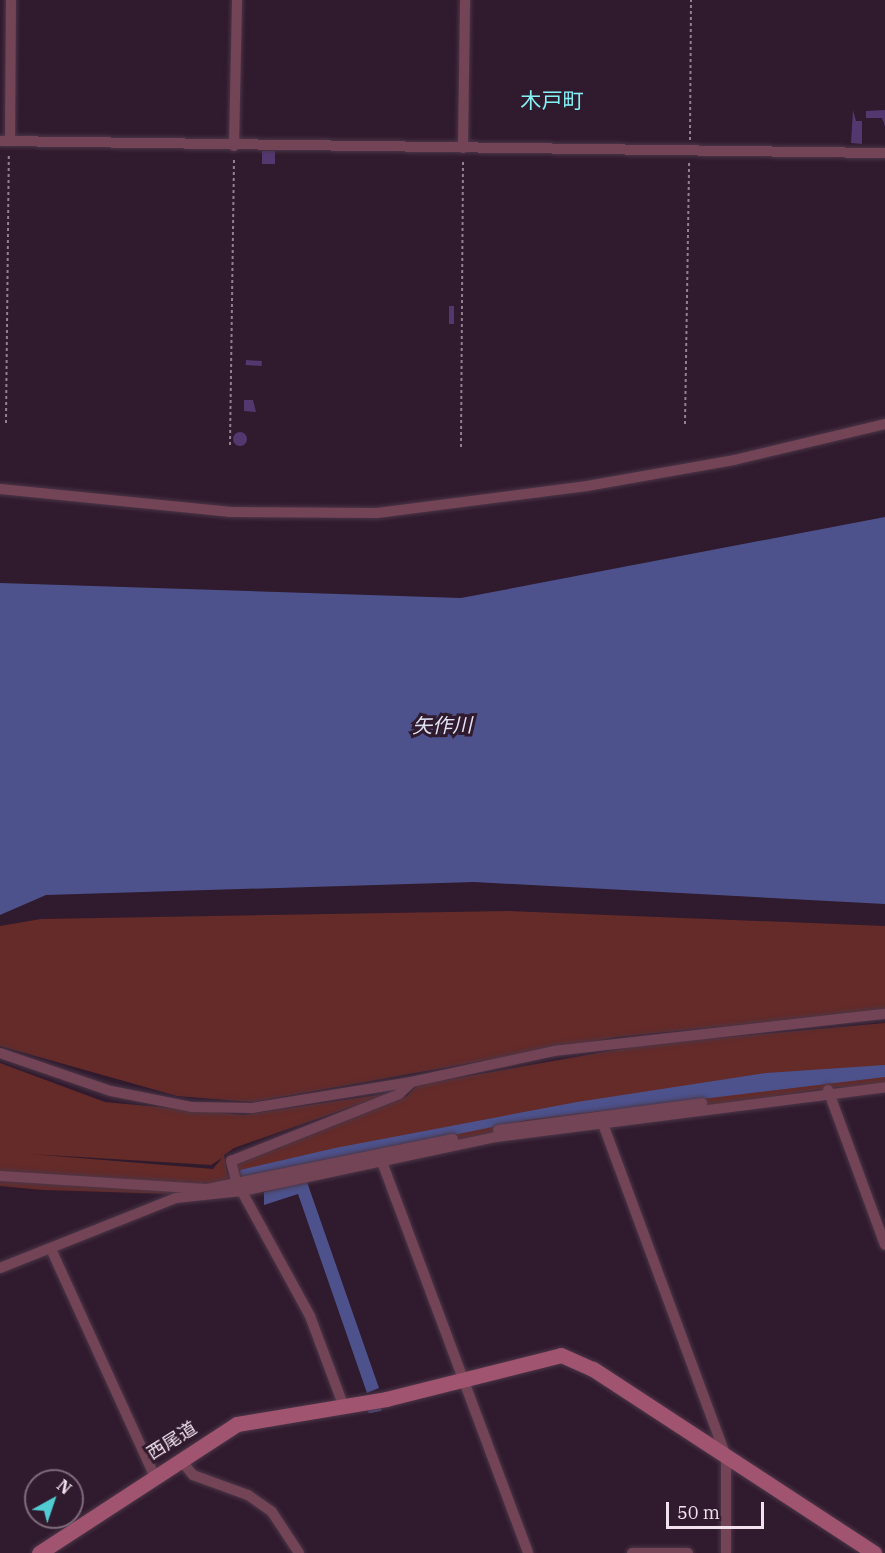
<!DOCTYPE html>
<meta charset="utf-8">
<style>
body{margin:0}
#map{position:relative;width:885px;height:1553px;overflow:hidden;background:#301a2d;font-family:"IBM Plex Serif","Noto Sans JP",serif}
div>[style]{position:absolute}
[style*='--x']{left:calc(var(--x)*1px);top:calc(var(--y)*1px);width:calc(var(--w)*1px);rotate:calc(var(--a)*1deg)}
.green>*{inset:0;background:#642b29}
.water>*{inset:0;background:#4d528c}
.stream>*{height:4px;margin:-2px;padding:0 2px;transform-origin:2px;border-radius:2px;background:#4d528c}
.building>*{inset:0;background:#52386f;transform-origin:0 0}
.round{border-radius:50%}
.path>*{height:2px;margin-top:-1px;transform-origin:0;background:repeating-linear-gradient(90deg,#92808f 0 3px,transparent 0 6px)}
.roads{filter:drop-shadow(0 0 2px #4b3648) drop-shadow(0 0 2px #4b3648)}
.street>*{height:10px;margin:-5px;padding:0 5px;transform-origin:5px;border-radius:5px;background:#734455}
.secondary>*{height:15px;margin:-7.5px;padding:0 7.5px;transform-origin:7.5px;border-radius:7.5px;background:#a05470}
span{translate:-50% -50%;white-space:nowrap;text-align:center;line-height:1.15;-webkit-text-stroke:6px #301a2d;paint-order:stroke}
.street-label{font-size:18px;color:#f0e1ed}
.water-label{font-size:20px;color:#e0e3f5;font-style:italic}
.quarter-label{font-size:21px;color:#84f0f5}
.north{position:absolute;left:24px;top:1469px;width:60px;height:60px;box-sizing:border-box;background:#301a2d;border:2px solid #7d6a7a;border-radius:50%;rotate:40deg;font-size:16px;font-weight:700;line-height:24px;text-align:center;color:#f0e1ed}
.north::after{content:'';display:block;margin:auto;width:21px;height:27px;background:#51ccd2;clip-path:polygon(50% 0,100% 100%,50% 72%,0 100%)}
.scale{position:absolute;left:666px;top:1502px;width:98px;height:27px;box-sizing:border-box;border:3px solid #f0e1ed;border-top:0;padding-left:8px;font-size:18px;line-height:21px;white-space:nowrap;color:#f0e1ed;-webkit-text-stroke:4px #301a2d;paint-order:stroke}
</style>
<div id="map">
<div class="green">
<i style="clip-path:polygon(508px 911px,885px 926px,885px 1010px,617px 1037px,252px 1102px,177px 1096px,0 1046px,0 926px,41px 919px)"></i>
<i style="clip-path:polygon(885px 1023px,885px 1085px,828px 1088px,240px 1182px,237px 1163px,407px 1096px,418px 1085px,649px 1044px)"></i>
<i style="clip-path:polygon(evenodd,0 1063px,105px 1102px,243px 1115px,391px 1093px,234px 1148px,224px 1155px,230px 1188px,207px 1195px,43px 1190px,0 1186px,0 1063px,31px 1154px,211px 1165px,222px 1158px,213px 1169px,31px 1154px)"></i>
</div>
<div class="water">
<i style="clip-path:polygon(885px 517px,885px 904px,474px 882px,46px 895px,0 915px,0 583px,461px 598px)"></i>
<i style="clip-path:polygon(885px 1065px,885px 1077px,527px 1120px,241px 1178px,240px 1170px,335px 1148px,577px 1102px,766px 1073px)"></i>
<i style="clip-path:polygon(307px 1182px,379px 1388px,367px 1393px,298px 1194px,264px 1205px,264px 1192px)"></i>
</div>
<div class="stream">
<i style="--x:370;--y:1411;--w:10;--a:-11"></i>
</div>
<div class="building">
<i style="clip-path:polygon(853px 110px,856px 121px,862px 121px,862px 144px,851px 143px)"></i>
<i style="clip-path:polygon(885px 110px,885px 126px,882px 118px,866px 118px,866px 111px)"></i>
<i style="left:262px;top:151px;width:13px;height:13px"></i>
<i style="left:449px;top:306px;width:5px;height:18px"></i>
<i style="left:246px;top:360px;width:16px;height:5px;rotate:4deg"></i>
<i style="clip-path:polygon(244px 400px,253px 400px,256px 412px,244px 411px)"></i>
<i class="round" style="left:233px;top:432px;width:14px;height:14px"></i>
</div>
<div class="path">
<i style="--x:690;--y:140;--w:140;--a:-89.6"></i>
<i style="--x:6;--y:423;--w:270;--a:-89.4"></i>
<i style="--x:685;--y:424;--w:264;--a:-89.1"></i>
<i style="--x:230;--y:445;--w:287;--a:-89.2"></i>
<i style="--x:461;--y:447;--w:287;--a:-89.6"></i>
</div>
<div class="roads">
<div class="street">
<i style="--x:0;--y:141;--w:885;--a:0.78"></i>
<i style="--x:10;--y:141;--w:141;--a:-89.6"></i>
<i style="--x:234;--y:146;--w:146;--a:-88.8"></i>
<i style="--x:463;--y:148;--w:148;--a:-89.2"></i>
<i style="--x:0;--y:489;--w:230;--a:5.7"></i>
<i style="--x:229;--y:512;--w:148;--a:0.4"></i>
<i style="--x:377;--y:513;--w:212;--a:-7.3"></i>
<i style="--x:587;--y:486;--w:149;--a:-10"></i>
<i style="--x:734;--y:460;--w:155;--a:-13.4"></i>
<i style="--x:0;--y:1053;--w:117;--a:18.9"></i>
<i style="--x:111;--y:1091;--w:83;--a:11.2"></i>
<i style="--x:192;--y:1107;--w:60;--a:1"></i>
<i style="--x:252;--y:1108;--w:161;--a:-9.3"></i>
<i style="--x:411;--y:1082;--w:146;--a:-12.2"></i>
<i style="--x:554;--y:1051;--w:333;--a:-6.4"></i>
<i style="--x:828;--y:1090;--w:165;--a:69.8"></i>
<i style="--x:603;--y:1124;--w:354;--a:69.7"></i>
<i style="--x:726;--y:1456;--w:97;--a:90"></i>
<i style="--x:498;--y:1130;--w:206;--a:-7.5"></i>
<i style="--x:382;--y:1162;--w:417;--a:69.5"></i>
<i style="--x:0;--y:1176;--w:207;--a:3.6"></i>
<i style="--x:207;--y:1189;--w:251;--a:-11.5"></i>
<i style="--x:51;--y:1249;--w:248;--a:65.5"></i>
<i style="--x:0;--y:1268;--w:189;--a:-21.7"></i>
<i style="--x:176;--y:1198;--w:66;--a:-6.1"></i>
<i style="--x:242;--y:1191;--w:261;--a:-12"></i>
<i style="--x:497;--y:1137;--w:391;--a:-7.3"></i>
<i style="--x:344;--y:1407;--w:97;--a:-110.5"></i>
<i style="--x:310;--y:1316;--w:154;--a:-118.7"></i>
<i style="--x:236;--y:1181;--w:21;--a:-104"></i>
<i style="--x:231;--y:1161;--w:181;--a:-21.7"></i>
<i style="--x:399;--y:1094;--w:16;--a:-43"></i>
<i style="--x:180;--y:1459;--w:21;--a:51"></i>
<i style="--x:193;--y:1475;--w:59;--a:20"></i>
<i style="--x:248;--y:1495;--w:29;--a:35"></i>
<i style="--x:272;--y:1512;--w:49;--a:56.6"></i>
<i style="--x:632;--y:1553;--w:56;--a:0"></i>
</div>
<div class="secondary">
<i style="--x:39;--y:1553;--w:236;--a:-33.1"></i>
<i style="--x:237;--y:1424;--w:151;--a:-9.5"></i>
<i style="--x:386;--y:1399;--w:180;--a:-14.1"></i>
<i style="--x:561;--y:1355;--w:35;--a:24"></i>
<i style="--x:593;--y:1369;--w:336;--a:33.2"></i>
</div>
</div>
<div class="street-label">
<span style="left:172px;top:1441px;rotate:-32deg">西尾道</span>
</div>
<div class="water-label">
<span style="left:442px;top:725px;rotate:-1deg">矢作川</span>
</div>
<div class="quarter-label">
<span style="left:552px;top:100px">木戸町</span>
</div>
<div class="north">N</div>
<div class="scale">50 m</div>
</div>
